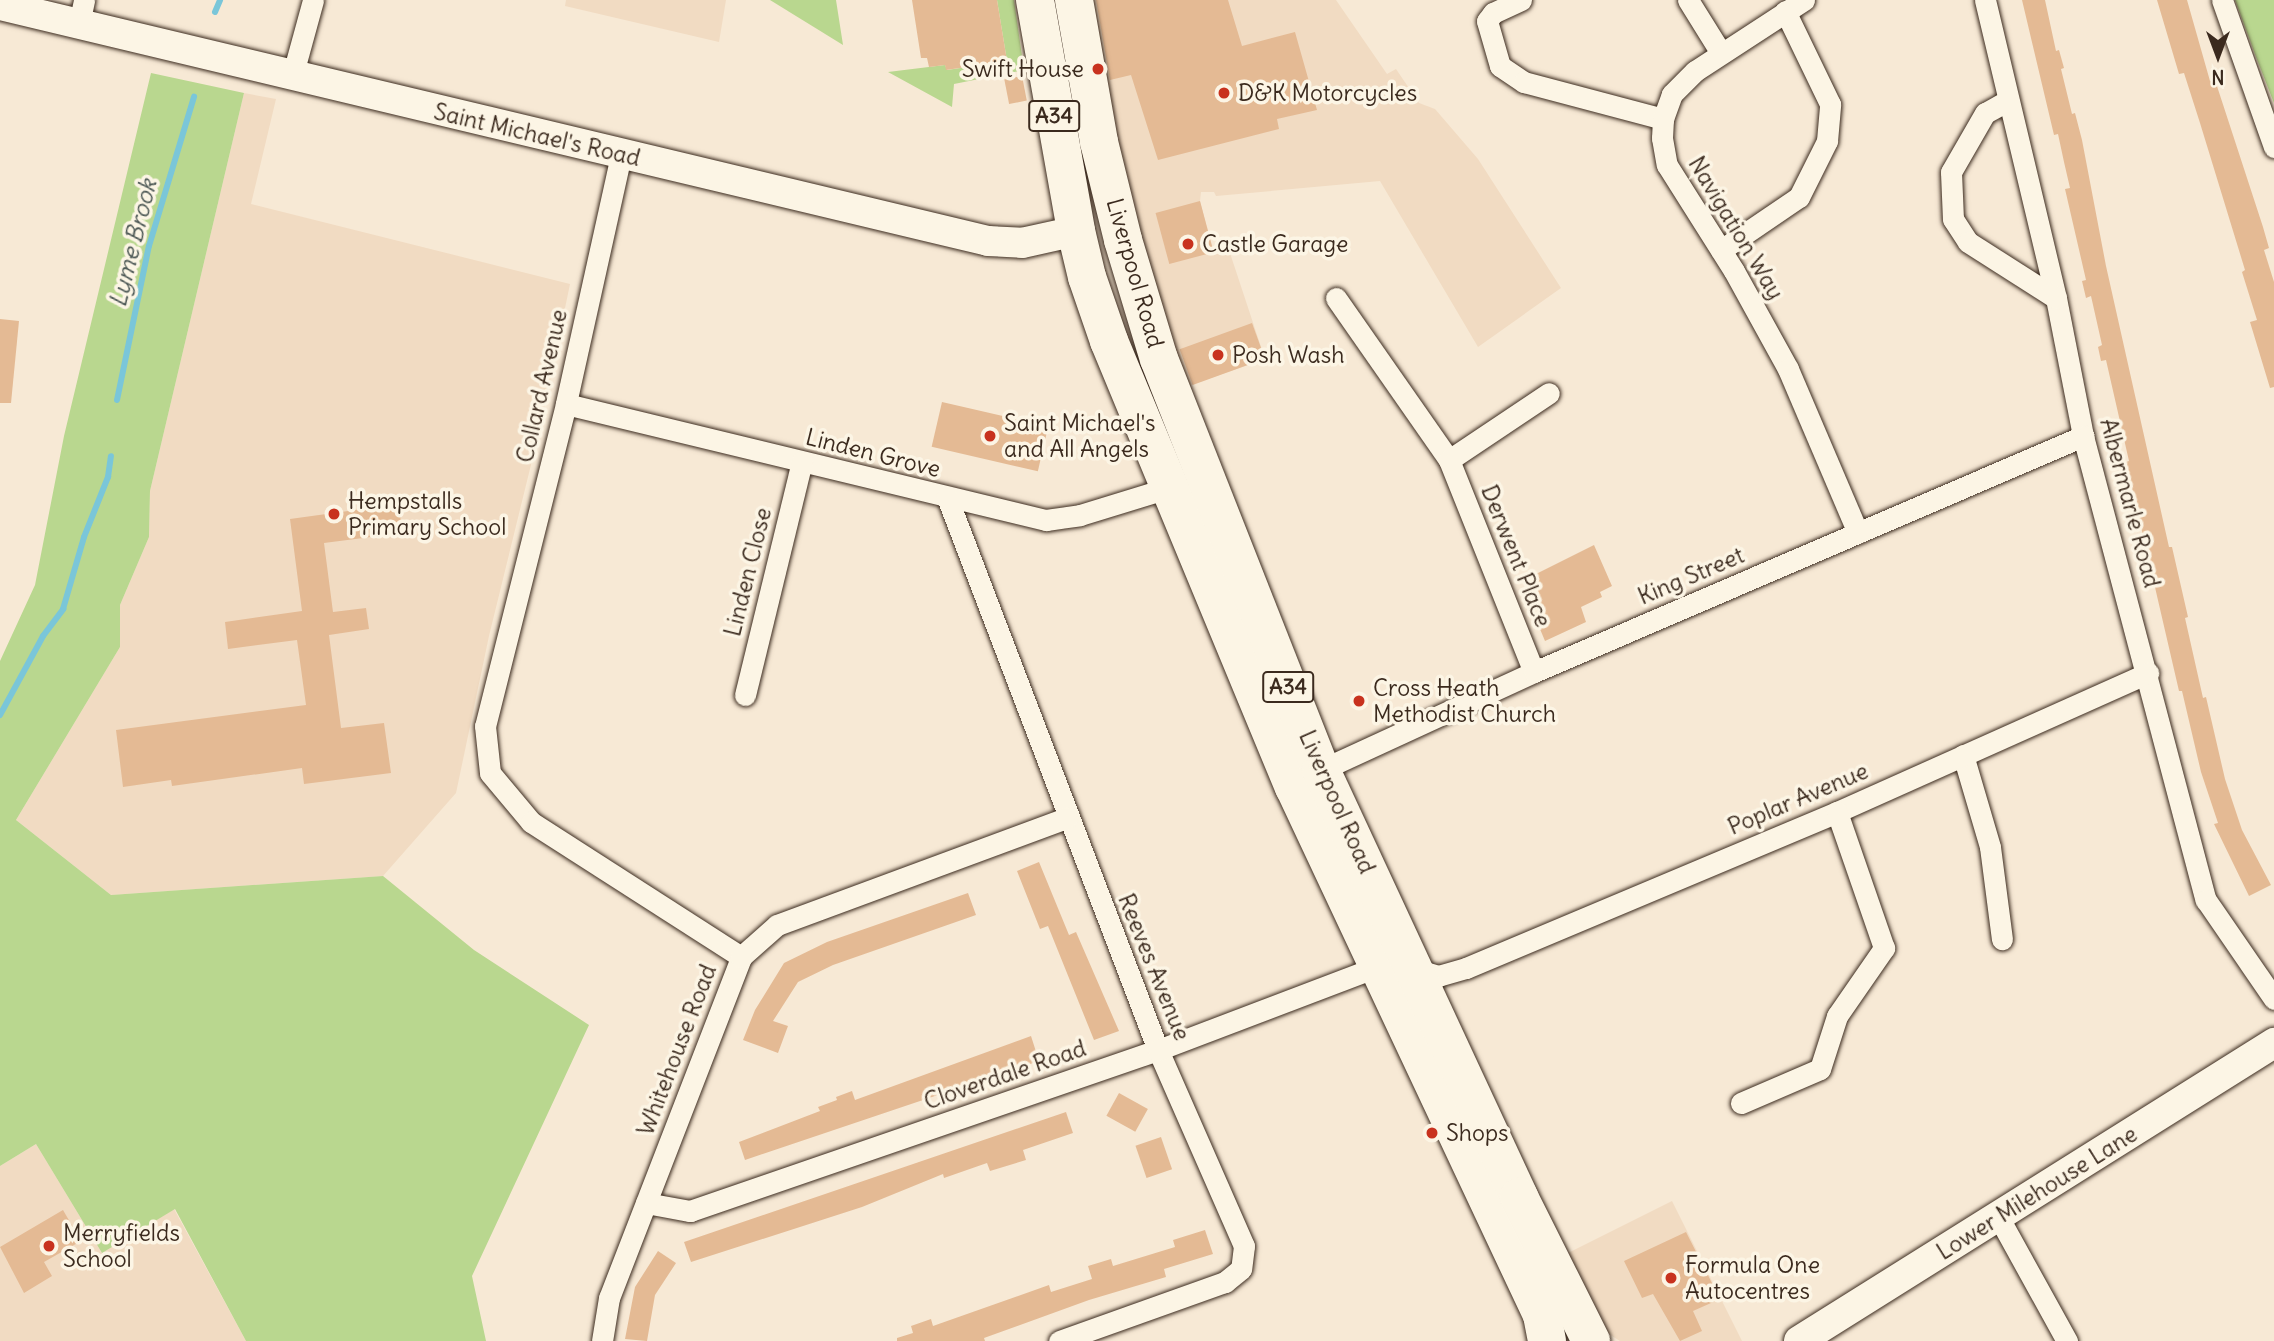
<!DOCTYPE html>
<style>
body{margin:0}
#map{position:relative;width:2274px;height:1341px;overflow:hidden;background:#f7e9d5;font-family:Delius,sans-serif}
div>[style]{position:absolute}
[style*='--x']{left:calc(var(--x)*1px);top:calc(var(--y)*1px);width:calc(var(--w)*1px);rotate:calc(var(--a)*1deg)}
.built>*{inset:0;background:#f1dbc2}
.green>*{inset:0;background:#b9d78f}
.stream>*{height:6px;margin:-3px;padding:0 3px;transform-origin:3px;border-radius:3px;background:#7ac6d9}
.building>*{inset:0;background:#e4ba94;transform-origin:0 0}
.roads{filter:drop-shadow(0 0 2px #3b2a1e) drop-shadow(0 0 2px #3b2a1e)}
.street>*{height:21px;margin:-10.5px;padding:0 10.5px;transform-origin:10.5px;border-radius:10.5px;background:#fcf5e5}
.secondary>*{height:30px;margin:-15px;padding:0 15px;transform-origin:15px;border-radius:15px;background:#fcf5e5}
.highway>*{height:38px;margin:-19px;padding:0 19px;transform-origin:19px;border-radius:19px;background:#fcf5e5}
.dots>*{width:19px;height:19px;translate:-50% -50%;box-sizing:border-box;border:4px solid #fcf5e5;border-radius:50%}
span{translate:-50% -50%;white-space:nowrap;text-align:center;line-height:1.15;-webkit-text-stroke:7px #fcf5e5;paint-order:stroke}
.shield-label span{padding:2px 5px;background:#fcf5e5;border:2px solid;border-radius:5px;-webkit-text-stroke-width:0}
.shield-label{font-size:21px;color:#3b2a1e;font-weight:700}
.poi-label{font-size:23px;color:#3b2a1e}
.right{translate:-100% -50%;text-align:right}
.left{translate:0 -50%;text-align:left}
.street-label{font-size:23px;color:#3b2a1e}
.water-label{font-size:24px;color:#4e5956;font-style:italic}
.north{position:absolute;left:2183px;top:21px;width:70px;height:70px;-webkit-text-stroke:5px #fcf5e5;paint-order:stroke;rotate:180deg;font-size:19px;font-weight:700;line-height:28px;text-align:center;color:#3b2a1e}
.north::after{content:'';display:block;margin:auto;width:24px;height:32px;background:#3b2a1e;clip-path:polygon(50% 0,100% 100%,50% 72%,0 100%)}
</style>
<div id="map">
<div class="built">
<i style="clip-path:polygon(566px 0,726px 0,719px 42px,565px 6px)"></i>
<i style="clip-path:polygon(1089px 0,1336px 0,1387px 74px,1396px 69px,1419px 103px,1435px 109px,1478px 159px,1561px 288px,1478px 347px,1380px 181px,1216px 196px,1214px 192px,1201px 192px,1200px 201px,1213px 251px,1228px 247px,1265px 359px,1185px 387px,1128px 189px)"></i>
<i style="clip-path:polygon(244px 93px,276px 99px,251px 204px,570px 284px,541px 424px,489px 636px,456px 793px,383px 876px,111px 895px,16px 820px,120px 647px,120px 605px,149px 537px,150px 491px)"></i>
<i style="clip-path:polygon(36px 1144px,102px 1253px,174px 1209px,246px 1341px,0 1341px,0 1166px)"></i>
<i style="clip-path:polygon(1672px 1201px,1742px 1341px,1620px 1341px,1604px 1331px,1564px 1255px)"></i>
</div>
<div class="green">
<i style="clip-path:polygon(770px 0,836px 0,843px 45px)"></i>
<i style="clip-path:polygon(997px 0,1014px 0,1024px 70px,954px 84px,952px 107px,888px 72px,945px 65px,947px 70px,1007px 61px)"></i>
<i style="clip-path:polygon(2235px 0,2274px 0,2274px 103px,2256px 57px)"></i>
<i style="clip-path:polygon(151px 73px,244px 93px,150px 491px,149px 537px,120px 605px,120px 647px,16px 820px,111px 895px,383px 876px,474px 950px,589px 1025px,472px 1276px,486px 1341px,246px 1341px,175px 1209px,102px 1253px,36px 1144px,0 1166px,0 661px,35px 585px,64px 436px)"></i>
</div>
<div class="stream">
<i style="--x:215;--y:12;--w:13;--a:-67"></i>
<i style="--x:117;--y:400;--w:157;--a:-78.3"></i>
<i style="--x:149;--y:246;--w:156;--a:-73.2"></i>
<i style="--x:0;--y:715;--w:90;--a:-61.4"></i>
<i style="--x:43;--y:636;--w:34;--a:-53"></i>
<i style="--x:63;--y:609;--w:75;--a:-73.7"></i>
<i style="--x:84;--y:537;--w:65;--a:-68.2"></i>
<i style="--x:108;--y:477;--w:21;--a:-82"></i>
</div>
<div class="building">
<i style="clip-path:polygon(912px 0,997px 0,1007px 61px,946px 70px,945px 65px,929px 67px,927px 58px,921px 58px)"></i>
<i style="clip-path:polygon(1096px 0,1228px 0,1242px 46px,1295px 32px,1317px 110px,1277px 119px,1279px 129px,1158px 160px,1131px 75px,1110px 80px)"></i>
<i style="clip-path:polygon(2022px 0,2045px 0,2056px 51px,2059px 50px,2064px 68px,2061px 69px,2072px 114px,2075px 113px,2082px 140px,2106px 266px,2169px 547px,2172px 547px,2188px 617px,2185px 618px,2203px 698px,2206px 697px,2225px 779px,2242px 830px,2271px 885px,2249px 896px,2214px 824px,2218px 823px,2201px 772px,2182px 691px,2179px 691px,2126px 462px,2129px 461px,2106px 360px,2101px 361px,2098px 347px,2102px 345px,2091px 296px,2086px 298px,2082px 281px,2086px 280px,2065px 189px,2070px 188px,2064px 162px,2058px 134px,2054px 135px)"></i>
<i style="clip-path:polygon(2157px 0,2187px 0,2210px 81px,2215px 80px,2263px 227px,2269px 248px,2264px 250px,2274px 282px,2274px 387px,2270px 388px,2250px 322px,2257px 320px,2242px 272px,2245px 270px,2200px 123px,2184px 73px,2179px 74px)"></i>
<i style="left:1022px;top:76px;width:25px;height:18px;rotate:79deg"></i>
<i style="left:1200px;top:201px;width:53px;height:46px;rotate:75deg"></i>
<i style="clip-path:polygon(0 319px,19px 321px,11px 403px,0 403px)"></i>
<i style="left:1252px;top:323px;width:38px;height:77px;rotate:70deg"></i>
<i style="left:942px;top:402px;width:109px;height:46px;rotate:13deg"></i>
<i style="clip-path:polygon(399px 504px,402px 533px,324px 543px,333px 612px,366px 608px,369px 629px,329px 635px,341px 728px,384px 723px,391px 773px,304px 784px,302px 768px,172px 786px,171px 780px,123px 787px,116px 730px,306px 705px,297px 640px,228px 649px,225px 622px,302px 611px,290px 519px)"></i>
<i style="clip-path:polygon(1594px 545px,1612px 586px,1600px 592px,1602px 597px,1581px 607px,1586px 622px,1545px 641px,1535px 617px,1539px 614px,1530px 596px,1539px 593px,1532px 576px)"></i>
<i style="clip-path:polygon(1039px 862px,1069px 935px,1076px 932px,1119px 1031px,1094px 1040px,1048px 926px,1040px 929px,1017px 871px)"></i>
<i style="clip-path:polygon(968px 893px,976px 915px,833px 965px,798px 982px,773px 1021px,788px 1026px,778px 1053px,743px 1040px,755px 1010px,784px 963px,827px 942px)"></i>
<i style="clip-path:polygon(1031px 1036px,1039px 1061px,745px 1160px,739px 1142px,820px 1111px,818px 1107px,837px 1100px,836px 1097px,852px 1091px,855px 1100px)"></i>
<i style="left:1119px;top:1093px;width:33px;height:26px;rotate:29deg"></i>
<i style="clip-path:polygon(1066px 1112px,1073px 1133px,1023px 1150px,1026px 1160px,990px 1171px,987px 1163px,944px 1178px,943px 1174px,862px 1207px,691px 1262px,684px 1242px)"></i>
<i style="left:1161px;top:1137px;width:34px;height:27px;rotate:71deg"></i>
<i style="clip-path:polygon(63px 1210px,81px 1241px,44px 1262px,52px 1276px,24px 1293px,0 1247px)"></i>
<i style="clip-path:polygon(1205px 1230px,1213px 1254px,1164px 1269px,1166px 1277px,1089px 1300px,984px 1338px,985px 1341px,897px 1341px,897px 1338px,913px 1333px,911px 1326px,931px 1319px,933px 1326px,1049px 1285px,1051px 1292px,1092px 1279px,1088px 1266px,1111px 1259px,1113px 1266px,1175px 1247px,1173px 1240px)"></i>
<i style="clip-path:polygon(1686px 1232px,1720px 1299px,1693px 1311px,1702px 1331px,1680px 1341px,1653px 1294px,1642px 1298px,1624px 1261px)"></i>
<i style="clip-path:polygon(658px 1251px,676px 1263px,655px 1295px,647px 1341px,625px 1339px,635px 1287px)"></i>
</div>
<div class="roads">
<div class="street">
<i style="--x:1521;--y:0;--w:31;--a:155"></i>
<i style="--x:1493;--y:13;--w:10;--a:127"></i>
<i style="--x:1487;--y:21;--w:47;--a:73.9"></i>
<i style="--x:1500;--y:66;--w:29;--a:34"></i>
<i style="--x:1524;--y:82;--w:144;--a:14.9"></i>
<i style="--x:1688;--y:0;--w:62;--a:58.1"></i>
<i style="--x:1804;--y:0;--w:130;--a:146.9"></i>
<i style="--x:1695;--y:71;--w:33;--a:135"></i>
<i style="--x:1672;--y:94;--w:27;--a:110"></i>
<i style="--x:1663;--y:119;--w:19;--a:93"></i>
<i style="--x:1662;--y:138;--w:27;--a:80"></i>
<i style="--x:1667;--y:165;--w:125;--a:57.7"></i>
<i style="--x:1734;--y:271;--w:112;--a:61.1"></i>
<i style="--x:1788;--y:369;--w:178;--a:66.9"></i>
<i style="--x:1985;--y:0;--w:306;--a:76.6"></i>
<i style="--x:2056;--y:298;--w:141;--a:78.9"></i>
<i style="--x:2083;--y:436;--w:480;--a:75.2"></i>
<i style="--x:2206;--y:900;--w:120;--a:55.5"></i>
<i style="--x:2222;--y:0;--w:156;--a:70.5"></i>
<i style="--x:79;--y:24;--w:25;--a:-78"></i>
<i style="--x:292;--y:77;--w:80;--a:-74.7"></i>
<i style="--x:2007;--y:101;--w:25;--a:151"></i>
<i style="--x:1985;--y:113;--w:68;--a:120"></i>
<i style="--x:1951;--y:172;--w:47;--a:87.6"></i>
<i style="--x:1953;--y:219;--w:27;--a:57"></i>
<i style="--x:1968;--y:242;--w:104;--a:32.5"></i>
<i style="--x:621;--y:155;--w:255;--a:102.5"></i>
<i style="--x:566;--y:404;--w:332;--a:104.1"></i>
<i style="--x:485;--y:726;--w:47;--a:83.9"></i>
<i style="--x:490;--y:773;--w:64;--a:50.1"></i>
<i style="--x:531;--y:822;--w:250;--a:32.7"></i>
<i style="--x:1721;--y:250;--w:94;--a:-34.2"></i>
<i style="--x:1799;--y:197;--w:63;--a:-63.4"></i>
<i style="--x:1827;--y:141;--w:37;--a:-85"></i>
<i style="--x:1830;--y:104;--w:103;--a:-115.8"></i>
<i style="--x:1336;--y:298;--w:198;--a:55.1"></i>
<i style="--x:1449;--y:460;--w:228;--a:68.2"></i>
<i style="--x:566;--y:404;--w:494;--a:13.6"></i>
<i style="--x:1046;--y:520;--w:34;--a:-8"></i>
<i style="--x:1080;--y:515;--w:92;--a:-17.1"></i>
<i style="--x:1449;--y:460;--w:120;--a:-33.8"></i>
<i style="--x:947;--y:497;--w:592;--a:69.12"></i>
<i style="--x:1158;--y:1050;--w:214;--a:66.3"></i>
<i style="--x:1244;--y:1246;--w:23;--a:97"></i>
<i style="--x:1241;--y:1269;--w:21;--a:141"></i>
<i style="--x:1225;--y:1282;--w:176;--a:160.4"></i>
<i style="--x:745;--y:695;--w:240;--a:-76.3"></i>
<i style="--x:1963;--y:755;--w:96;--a:73.6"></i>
<i style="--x:1990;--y:847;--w:93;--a:82.6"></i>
<i style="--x:1321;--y:770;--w:234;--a:-24.7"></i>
<i style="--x:1534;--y:672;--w:598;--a:-23.26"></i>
<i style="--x:1413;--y:962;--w:16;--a:40"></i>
<i style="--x:1425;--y:972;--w:14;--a:17"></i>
<i style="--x:1438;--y:976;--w:29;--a:-16"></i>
<i style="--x:1466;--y:968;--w:402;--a:-22.8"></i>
<i style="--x:1837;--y:812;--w:341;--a:-24.1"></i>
<i style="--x:1741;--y:1103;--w:86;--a:-23.3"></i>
<i style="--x:1820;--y:1069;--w:56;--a:-72.2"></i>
<i style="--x:1837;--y:1016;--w:83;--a:-55.3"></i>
<i style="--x:1884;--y:948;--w:144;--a:-109.1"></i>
<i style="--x:646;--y:1203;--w:45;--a:10.3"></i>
<i style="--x:690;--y:1211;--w:495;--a:-19"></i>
<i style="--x:1158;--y:1050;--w:233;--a:-20.8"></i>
<i style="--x:1999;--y:1218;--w:141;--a:61.1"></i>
<i style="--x:602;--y:1341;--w:44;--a:-80.8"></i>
<i style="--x:609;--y:1298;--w:366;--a:-68.8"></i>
<i style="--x:741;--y:957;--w:48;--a:-41.6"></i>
<i style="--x:777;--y:925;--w:309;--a:-20.3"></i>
</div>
<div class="secondary">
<i style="--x:0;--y:5;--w:1016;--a:13.43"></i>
<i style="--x:988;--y:241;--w:34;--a:3"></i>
<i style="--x:1022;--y:243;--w:55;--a:-12.5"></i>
<i style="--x:1799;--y:1341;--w:561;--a:-32.1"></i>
</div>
<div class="highway">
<i style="--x:1035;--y:0;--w:235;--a:79.9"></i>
<i style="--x:1076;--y:231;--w:47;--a:76.6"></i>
<i style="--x:1087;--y:277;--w:68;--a:71"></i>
<i style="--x:1109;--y:341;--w:483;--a:67.5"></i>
<i style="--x:1294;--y:787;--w:583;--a:64.84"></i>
<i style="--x:1542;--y:1315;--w:26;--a:79"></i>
<i style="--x:1074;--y:0;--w:144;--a:80"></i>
<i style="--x:1099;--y:142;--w:101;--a:76.2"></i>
<i style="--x:1123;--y:240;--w:124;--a:73.2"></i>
<i style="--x:1159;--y:359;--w:442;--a:68.5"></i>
<i style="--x:1321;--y:770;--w:471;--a:65.1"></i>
<i style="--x:1519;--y:1197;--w:161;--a:63.4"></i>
</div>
</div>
<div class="dots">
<i style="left:1098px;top:69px;background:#c8321e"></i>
<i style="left:1224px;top:93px;background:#c8321e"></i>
<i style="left:1188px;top:244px;background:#c8321e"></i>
<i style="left:1218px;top:355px;background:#c8321e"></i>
<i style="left:990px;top:436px;background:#c8321e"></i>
<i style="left:334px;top:514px;background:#c8321e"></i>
<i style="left:1359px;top:701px;background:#c8321e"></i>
<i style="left:1432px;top:1133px;background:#c8321e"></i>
<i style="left:49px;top:1246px;background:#c8321e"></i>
<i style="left:1671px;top:1278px;background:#c8321e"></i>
</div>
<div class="shield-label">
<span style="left:1054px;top:116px">A34</span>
<span style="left:1288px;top:687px">A34</span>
</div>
<div class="poi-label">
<span class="right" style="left:1084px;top:69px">Swift House</span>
<span class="left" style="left:1238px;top:93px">D&amp;K Motorcycles</span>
<span class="left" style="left:1202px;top:244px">Castle Garage</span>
<span class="left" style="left:1232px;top:355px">Posh Wash</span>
<span class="left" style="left:1004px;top:436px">Saint Michael's<br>and All Angels</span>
<span class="left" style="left:348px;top:514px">Hempstalls<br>Primary School</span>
<span class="left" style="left:1373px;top:701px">Cross Heath<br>Methodist Church</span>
<span class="left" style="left:1446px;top:1133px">Shops</span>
<span class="left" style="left:63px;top:1246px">Merryfields<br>School</span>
<span class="left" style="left:1685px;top:1278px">Formula One<br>Autocentres</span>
</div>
<div class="street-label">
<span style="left:537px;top:135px;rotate:13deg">Saint Michael's Road</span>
<span style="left:1736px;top:228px;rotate:59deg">Navigation Way</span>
<span style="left:1135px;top:273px;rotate:74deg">Liverpool Road</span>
<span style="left:542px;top:386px;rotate:-77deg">Collard Avenue</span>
<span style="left:873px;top:453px;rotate:14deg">Linden Grove</span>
<span style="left:2130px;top:503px;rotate:75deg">Albermarle Road</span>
<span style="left:1516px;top:556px;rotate:68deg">Derwent Place</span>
<span style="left:748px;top:572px;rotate:-76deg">Linden Close</span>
<span style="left:1691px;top:576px;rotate:-23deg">King Street</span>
<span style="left:1798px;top:799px;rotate:-23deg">Poplar Avenue</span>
<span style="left:1337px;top:802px;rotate:66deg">Liverpool Road</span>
<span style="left:1154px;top:967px;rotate:68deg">Reeves Avenue</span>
<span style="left:677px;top:1050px;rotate:-69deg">Whitehouse Road</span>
<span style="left:1005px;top:1075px;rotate:-19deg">Cloverdale Road</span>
<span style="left:2037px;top:1193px;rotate:-32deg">Lower Milehouse Lane</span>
</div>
<div class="water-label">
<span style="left:133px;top:243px;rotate:-76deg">Lyme Brook</span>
</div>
<div class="north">N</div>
</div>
